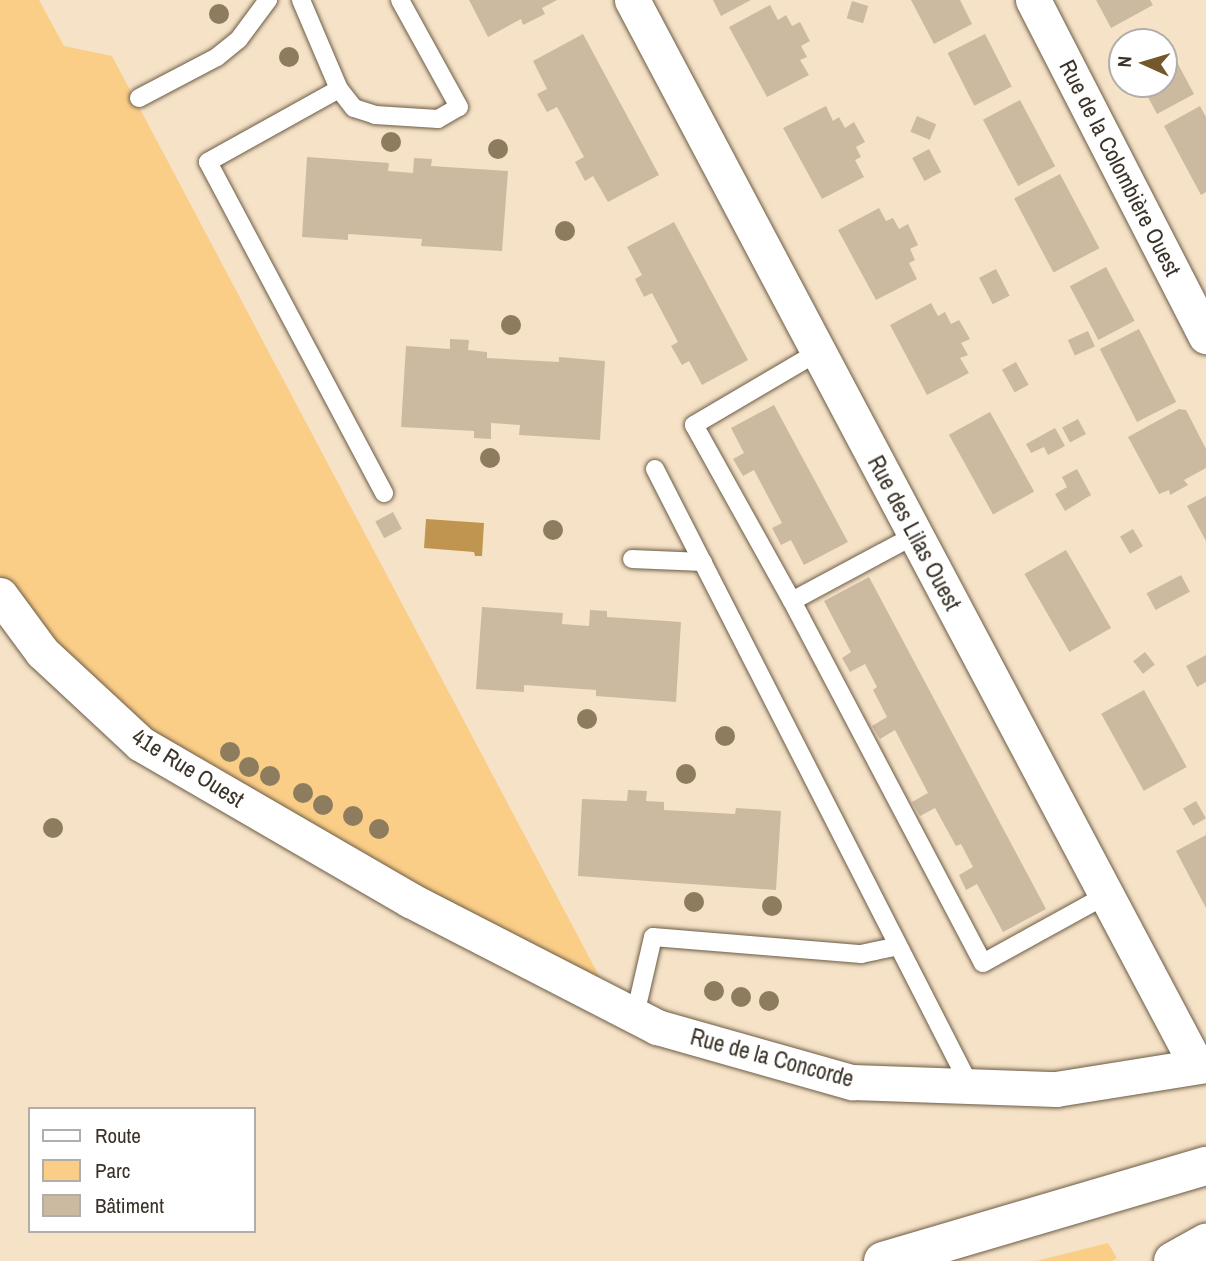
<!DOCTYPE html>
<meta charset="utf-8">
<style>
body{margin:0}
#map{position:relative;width:1206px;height:1261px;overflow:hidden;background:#f5e2c7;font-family:"Archivo Narrow",sans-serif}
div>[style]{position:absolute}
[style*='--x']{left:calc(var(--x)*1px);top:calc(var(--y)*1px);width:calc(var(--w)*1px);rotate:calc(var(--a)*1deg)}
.green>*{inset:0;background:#fbce88}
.water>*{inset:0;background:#c09550}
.building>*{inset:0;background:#ccbaa0;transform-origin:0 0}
.roads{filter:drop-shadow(0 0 2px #6c5c45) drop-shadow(0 0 2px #6c5c45)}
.lane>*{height:18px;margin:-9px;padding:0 9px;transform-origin:9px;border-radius:9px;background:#fff}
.street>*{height:35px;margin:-17.5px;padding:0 17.5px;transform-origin:17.5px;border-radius:17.5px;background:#fff}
.highway>*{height:38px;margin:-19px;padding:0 19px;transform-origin:19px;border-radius:19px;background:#fff}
.trees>*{width:20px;height:20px;margin:-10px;border-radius:50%;background:#8e7c5e}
span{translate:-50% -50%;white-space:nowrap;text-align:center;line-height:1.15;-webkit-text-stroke:7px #fff;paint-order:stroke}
.street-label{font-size:23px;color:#3b3329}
.legend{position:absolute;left:28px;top:1107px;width:228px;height:126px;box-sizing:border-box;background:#fff;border:2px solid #b1ada9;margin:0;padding:9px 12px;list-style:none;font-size:21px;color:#3b3329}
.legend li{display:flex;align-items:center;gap:14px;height:35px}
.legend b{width:35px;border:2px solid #b1ada9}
.north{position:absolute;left:1108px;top:28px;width:70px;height:70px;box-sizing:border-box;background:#fff;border:2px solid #b1ada9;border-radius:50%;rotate:274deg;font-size:19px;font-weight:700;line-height:28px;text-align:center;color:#3b3329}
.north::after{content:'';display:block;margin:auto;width:24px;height:32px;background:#74582b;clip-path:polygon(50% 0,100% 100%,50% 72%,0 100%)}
</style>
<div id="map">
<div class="green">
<i style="clip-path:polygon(0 0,39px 0,64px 46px,112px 56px,615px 1006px,141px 744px,0 595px)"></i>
<i style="clip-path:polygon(1108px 1243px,1117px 1258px,1112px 1261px,1036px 1261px)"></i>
</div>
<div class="water">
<i style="clip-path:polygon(426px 519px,484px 523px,482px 556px,475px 556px,474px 552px,424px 548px)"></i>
</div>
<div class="building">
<i style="clip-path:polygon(469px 0,557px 0,542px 8px,545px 14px,523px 25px,521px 19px,488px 37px)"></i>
<i style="clip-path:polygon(713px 0,751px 0,721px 16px)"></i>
<i style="clip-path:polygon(911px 0,960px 0,972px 24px,934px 44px)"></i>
<i style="clip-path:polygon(1096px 0,1150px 0,1153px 5px,1111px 28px)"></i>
<i style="left:852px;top:1px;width:17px;height:18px;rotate:17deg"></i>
<i style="clip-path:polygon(770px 5px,778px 20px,786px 15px,792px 26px,800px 22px,810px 41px,801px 46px,807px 57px,800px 60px,809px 75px,767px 97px,729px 27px)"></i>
<i style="clip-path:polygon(583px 34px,659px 175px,608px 202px,593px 176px,585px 181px,575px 162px,584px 157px,557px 107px,547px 112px,537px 94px,547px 89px,533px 61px)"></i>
<i style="left:985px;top:34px;width:59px;height:42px;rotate:63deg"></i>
<i style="clip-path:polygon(1162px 34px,1194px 94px,1157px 114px,1141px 84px,1164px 84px,1164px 42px,1148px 42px)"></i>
<i style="left:1020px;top:100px;width:75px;height:42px;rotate:62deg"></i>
<i style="clip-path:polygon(826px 106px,833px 121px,839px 117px,845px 128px,854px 122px,865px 142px,856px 147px,861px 157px,855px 160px,864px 177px,822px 199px,783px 128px)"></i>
<i style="clip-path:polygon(1200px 106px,1206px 117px,1206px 192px,1201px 195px,1164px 126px)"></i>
<i style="left:917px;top:116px;width:21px;height:17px;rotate:23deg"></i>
<i style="left:929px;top:149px;width:26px;height:19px;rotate:62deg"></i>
<i style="clip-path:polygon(307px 157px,389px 163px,388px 171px,413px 173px,414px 158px,432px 159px,431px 166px,508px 171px,502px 251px,421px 246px,422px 239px,348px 234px,348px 240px,302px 237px)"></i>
<i style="left:1060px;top:174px;width:84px;height:52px;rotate:62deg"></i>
<i style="clip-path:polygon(879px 208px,886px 221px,893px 218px,899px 229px,908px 224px,918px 245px,910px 249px,915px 260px,909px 263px,917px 279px,876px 300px,838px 230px)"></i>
<i style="clip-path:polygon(674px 222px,748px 360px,702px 385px,689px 361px,682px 365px,671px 346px,678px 342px,652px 293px,644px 297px,635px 279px,642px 275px,627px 247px)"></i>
<i style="left:1106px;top:267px;width:61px;height:41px;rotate:62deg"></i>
<i style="left:996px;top:269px;width:30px;height:19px;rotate:63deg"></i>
<i style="clip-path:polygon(931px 303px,938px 316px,945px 312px,951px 324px,959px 320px,970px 339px,961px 343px,968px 355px,960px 358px,969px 373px,927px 395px,890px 325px)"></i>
<i style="left:1139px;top:329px;width:82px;height:44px;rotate:63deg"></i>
<i style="left:1088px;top:331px;width:17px;height:22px;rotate:66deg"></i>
<i style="clip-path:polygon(450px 339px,469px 340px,468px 350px,487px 352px,487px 358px,559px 362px,559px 357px,605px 361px,600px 440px,519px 435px,520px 425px,491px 423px,491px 439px,474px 438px,474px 431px,401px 427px,406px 346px,450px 349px)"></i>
<i style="left:1016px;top:362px;width:26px;height:16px;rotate:61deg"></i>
<i style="clip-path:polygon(774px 405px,848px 542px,804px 565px,791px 540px,781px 545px,772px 528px,782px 523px,754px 470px,743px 476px,733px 459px,744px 453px,731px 428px)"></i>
<i style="clip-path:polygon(1179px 409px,1186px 410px,1206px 449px,1206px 468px,1184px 480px,1188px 485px,1170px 495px,1169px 490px,1159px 494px,1128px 437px)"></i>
<i style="left:990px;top:412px;width:91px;height:47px;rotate:61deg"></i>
<i style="left:1078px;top:419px;width:17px;height:18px;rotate:62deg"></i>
<i style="clip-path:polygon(1055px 428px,1065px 446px,1048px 455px,1044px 447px,1031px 453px,1026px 444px)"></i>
<i style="clip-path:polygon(1077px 469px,1091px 495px,1065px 511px,1055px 494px,1067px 487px,1062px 477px)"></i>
<i style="clip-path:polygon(1206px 496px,1206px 541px,1187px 506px)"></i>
<i style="left:393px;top:512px;width:19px;height:20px;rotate:62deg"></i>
<i style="left:1133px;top:529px;width:20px;height:15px;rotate:60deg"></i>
<i style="left:1066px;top:550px;width:90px;height:48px;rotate:60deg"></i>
<i style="left:1181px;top:575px;width:19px;height:39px;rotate:62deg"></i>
<i style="clip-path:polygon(869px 577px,1046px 909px,1003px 932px,977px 884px,966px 890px,959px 875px,973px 867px,961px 844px,956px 846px,935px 808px,920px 816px,912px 802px,928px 793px,895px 730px,880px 739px,872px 726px,887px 717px,873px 690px,877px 687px,865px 664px,850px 672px,842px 658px,851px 652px,824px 601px)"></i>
<i style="clip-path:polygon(482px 607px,563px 613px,562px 624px,589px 626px,590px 610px,607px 611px,607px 617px,681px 622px,676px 702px,596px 696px,596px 690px,524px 685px,524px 692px,476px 689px)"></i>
<i style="left:1145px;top:652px;width:16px;height:15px;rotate:52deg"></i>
<i style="clip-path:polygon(1206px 655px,1206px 682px,1197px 687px,1186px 666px)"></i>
<i style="left:1144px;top:690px;width:88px;height:49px;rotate:61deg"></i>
<i style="clip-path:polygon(628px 790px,647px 791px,646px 801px,664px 802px,664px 810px,735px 814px,736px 808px,781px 811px,776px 890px,578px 876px,582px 799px,627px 801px)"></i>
<i style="left:1196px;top:801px;width:20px;height:15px;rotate:60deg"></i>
<i style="clip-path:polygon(1206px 835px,1206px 908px,1176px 851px)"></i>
</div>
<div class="roads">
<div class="lane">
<i style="--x:301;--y:0;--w:97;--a:66.9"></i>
<i style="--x:339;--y:89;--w:150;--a:150.9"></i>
<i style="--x:208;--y:162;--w:375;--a:62"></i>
<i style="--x:339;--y:89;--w:24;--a:52"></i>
<i style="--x:354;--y:108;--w:22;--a:18"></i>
<i style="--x:375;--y:115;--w:63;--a:3.6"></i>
<i style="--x:438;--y:119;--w:24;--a:-30"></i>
<i style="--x:459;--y:107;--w:122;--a:-118.9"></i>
<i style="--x:139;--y:98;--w:88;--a:-27.7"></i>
<i style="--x:217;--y:57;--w:28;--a:-39"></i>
<i style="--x:239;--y:39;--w:49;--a:-53.4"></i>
<i style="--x:818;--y:352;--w:144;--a:149.5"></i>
<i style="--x:694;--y:425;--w:201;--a:60.9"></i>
<i style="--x:792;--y:601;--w:409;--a:62.2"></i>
<i style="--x:983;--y:963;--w:141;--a:-28.9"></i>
<i style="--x:655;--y:469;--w:693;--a:62.95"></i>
<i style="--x:632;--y:559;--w:71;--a:2.4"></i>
<i style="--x:792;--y:601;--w:140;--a:-28.2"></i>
<i style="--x:635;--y:1015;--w:80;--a:-77"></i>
<i style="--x:653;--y:937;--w:209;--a:4.7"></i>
<i style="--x:861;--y:954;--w:38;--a:-12"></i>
</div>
<div class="street">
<i style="--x:632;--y:0;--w:1206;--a:62.08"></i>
<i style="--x:1033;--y:0;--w:378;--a:62.8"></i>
<i style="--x:0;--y:595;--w:71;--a:53.6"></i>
<i style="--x:42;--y:652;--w:135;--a:42.9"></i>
<i style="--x:141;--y:744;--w:311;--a:30.1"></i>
<i style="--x:410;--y:900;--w:278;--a:27.2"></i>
<i style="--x:657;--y:1027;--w:203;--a:15.8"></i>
<i style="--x:852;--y:1082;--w:204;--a:2"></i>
<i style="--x:1056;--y:1089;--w:152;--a:-9.1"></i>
</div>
<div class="highway">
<i style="--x:883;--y:1261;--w:337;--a:-16.4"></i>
<i style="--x:1173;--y:1261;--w:38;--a:-29"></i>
</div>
</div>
<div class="trees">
<i style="left:219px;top:14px"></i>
<i style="left:289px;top:57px"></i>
<i style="left:391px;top:142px"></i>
<i style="left:498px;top:149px"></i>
<i style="left:565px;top:231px"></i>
<i style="left:511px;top:325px"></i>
<i style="left:490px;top:458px"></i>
<i style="left:553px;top:530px"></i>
<i style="left:587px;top:719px"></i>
<i style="left:725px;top:736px"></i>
<i style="left:230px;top:752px"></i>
<i style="left:249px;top:767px"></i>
<i style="left:686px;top:774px"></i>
<i style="left:270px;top:776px"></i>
<i style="left:303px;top:793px"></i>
<i style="left:323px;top:805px"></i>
<i style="left:353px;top:816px"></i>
<i style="left:53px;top:828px"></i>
<i style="left:379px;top:829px"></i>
<i style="left:694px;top:902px"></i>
<i style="left:772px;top:906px"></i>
<i style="left:714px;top:991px"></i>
<i style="left:741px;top:997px"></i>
<i style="left:769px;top:1001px"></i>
</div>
<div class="street-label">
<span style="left:1120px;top:168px;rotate:63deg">Rue de la Colombière Ouest</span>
<span style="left:914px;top:533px;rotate:62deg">Rue des Lilas Ouest</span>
<span style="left:188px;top:768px;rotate:32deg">41e Rue Ouest</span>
<span style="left:772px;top:1058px;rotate:15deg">Rue de la Concorde</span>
</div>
<ul class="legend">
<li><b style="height:9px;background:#fff"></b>Route</li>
<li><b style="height:19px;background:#fbce88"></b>Parc</li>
<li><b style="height:19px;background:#ccbaa0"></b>Bâtiment</li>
</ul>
<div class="north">N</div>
</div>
